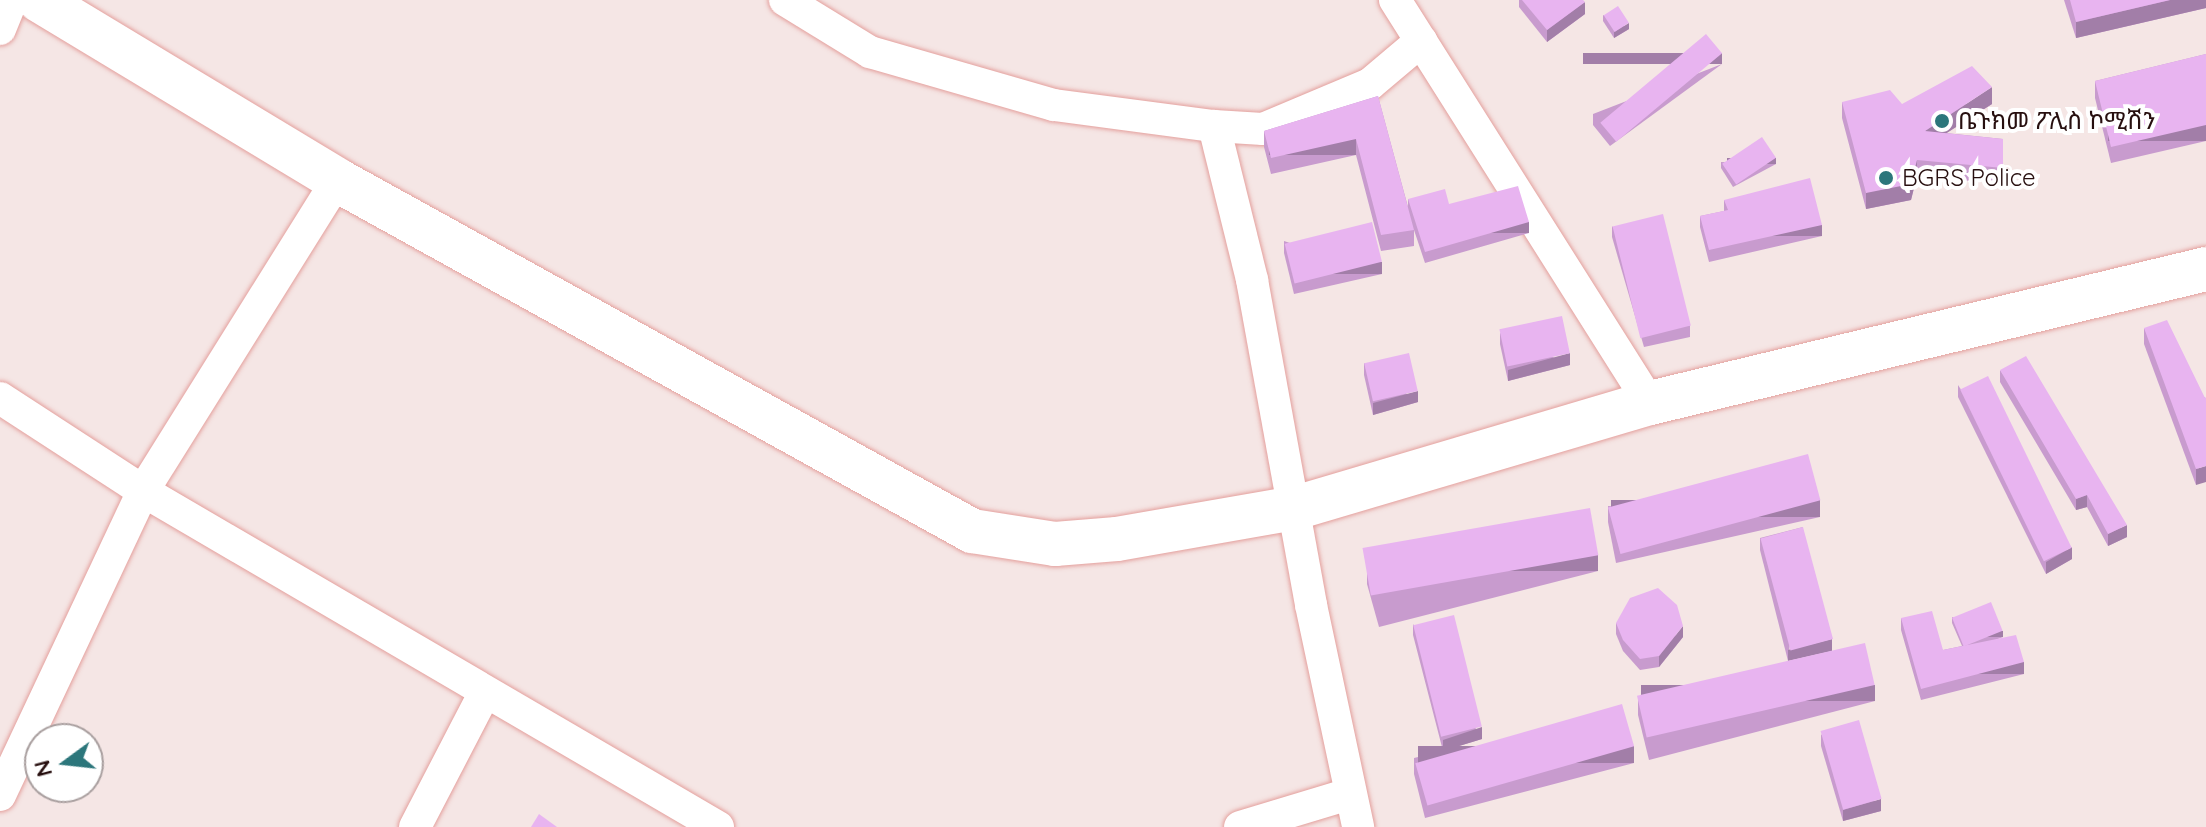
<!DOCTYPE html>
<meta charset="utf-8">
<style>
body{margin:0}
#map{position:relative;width:2206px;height:827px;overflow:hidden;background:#f5e6e5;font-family:Quicksand,"Noto Sans Ethiopic",sans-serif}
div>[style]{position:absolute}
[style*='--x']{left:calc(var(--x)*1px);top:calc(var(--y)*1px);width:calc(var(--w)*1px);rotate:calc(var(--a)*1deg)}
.roads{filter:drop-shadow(0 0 2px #e4a09d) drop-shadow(0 0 2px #e4a09d)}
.street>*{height:32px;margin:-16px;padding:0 16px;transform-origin:16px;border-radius:16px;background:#fff}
.secondary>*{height:44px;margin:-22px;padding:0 22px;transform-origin:22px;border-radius:22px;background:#fff}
.wall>*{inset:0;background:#c89bce}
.shaded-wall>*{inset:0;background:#a27ea8;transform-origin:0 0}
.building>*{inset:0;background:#e8b4f0;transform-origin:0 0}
.dots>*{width:22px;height:22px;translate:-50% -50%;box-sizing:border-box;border:4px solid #fff;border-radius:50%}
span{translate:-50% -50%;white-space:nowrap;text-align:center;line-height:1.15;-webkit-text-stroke:8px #fff;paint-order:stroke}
.poi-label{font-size:24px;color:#270f0f}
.left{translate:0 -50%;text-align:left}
.north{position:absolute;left:24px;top:723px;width:80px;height:80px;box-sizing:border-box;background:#fff;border:2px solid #a99f9f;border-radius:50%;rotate:255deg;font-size:22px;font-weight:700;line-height:32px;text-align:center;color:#270f0f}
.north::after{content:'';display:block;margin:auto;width:28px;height:36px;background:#2c767b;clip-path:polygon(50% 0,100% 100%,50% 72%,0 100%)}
</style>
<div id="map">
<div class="roads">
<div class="street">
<i style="--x:785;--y:0;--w:100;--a:31.5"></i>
<i style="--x:870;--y:52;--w:191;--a:16.1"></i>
<i style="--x:1054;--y:105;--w:161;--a:7.5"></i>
<i style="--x:1214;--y:126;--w:49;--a:3.5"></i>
<i style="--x:1263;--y:129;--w:116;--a:-22.8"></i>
<i style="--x:1370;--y:84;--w:67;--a:-40.1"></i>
<i style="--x:1395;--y:0;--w:477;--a:57.7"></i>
<i style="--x:0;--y:29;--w:31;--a:-68"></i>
<i style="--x:1214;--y:126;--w:159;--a:76.1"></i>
<i style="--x:1252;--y:280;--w:330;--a:79.7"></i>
<i style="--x:1311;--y:605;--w:227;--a:78"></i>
<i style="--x:0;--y:398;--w:171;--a:33"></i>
<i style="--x:143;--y:491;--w:666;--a:30.3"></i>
<i style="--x:0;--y:795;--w:336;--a:-64.8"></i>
<i style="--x:143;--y:491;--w:367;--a:-58"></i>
<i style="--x:415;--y:827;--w:152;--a:-62.6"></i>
<i style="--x:1240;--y:827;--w:114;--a:-16.8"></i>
</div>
<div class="secondary">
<i style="--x:39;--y:0;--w:348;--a:31.1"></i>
<i style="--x:337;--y:180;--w:726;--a:28.93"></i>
<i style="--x:972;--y:531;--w:84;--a:8.9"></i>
<i style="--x:1055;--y:544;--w:62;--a:-4.6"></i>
<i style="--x:1117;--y:539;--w:181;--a:-9.9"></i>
<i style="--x:1295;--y:508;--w:370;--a:-16.5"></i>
<i style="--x:1650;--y:403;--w:572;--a:-13.55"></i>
</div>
</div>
<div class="wall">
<i style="clip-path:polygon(1519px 0,1583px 0,1585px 14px,1547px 42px,1519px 7px)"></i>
<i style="clip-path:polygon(2064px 0,2206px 0,2206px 8px,2076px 38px)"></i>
<i style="clip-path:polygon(1603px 15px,1629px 29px,1614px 38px,1603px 21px)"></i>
<i style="clip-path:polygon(2206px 54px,2206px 141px,2111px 163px,2095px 98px,2095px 81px)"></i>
<i style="clip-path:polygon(1722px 64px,1610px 146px,1593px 125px,1593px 114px)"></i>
<i style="clip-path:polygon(1378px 96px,1408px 207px,1408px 199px,1449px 204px,1529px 233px,1425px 263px,1414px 230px,1414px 246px,1381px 251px,1356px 155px,1271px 174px,1264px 147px,1264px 131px)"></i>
<i style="clip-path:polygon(1842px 102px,1902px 104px,1992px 104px,1946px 133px,2003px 139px,2003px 184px,1917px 176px,1911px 200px,1866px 209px,1842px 118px)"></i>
<i style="clip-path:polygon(1721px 162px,1776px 164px,1733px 187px,1721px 168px)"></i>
<i style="clip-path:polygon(1724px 200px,1822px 236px,1709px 262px,1700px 227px,1700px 216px,1724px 211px)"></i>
<i style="clip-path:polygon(1612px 226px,1690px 326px,1690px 337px,1644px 347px,1612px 237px)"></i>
<i style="clip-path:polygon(1284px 241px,1382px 274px,1294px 294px,1284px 253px)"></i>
<i style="clip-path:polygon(2144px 328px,2205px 398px,2196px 485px,2144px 344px)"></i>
<i style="clip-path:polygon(1500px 333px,1570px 365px,1508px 381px,1500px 344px)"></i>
<i style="clip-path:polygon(1364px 363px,1418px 402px,1373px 415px,1364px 375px)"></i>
<i style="clip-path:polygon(2000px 370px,2127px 537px,2108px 546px,2087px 507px,2076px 510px,2000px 382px)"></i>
<i style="clip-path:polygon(1958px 385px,2072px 559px,2046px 574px,1958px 397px)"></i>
<i style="clip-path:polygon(1608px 506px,1820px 517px,1616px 563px,1608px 522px)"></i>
<i style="clip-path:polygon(1803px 527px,1788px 661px,1760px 550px,1760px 538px)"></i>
<i style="clip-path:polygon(1367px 568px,1598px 571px,1379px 627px,1367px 584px)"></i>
<i style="clip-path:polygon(1952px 617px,2003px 637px,1998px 639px,2024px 674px,1921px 700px,1901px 630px,1901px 618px,1943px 650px,1962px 646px,1952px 623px)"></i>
<i style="clip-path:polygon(1616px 623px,1683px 637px,1659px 667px,1640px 670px,1623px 651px,1616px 634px)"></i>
<i style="clip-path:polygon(1413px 624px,1482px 739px,1452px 748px,1634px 763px,1425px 818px,1414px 774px,1414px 758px,1443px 751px,1413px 635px)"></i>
<i style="clip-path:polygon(1638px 699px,1875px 701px,1649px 760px,1638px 715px)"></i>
<i style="clip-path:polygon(1821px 734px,1881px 811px,1843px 821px,1821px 746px)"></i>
</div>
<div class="shaded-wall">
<i style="clip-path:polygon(2170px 0,2206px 0,2206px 8px,2076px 38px,2076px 22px)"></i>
<i style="clip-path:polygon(1585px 2px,1585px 14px,1547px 42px,1547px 30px)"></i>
<i style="clip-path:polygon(1629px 23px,1629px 29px,1614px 38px,1614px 32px)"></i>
<i style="left:1722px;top:53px;width:11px;height:139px;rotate:90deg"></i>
<i style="clip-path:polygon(1992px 87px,1992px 104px,1925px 147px,1925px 131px)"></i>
<i style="left:2206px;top:125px;width:16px;height:98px;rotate:90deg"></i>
<i style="left:1356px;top:139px;width:16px;height:87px;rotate:90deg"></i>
<i style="left:1776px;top:158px;width:6px;height:49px;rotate:90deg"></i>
<i style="clip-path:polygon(1917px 160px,1917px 176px,1911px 200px,1866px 209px,1866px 193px)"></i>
<i style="left:1529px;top:222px;width:11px;height:108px;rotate:90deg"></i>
<i style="left:1822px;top:225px;width:11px;height:116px;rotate:90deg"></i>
<i style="left:1382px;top:262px;width:12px;height:90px;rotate:90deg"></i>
<i style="clip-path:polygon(1570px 353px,1570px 365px,1508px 381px,1508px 370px)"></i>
<i style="clip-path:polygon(1418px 391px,1418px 402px,1373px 415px,1373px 403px)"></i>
<i style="clip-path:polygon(2206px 466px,2206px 482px,2196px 485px,2196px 469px)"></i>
<i style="clip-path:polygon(2087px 495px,2087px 507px,2076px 510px,2076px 499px)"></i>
<i style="left:1820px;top:500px;width:17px;height:209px;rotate:90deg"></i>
<i style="clip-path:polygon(2127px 525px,2127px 537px,2108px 546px,2108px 534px)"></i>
<i style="clip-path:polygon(2072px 547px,2072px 559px,2046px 574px,2046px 562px)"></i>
<i style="left:1598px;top:555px;width:16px;height:226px;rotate:90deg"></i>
<i style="clip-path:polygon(1683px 626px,1683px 637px,1659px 667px,1659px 656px)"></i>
<i style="left:2003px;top:631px;width:6px;height:42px;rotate:90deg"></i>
<i style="clip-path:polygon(1832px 639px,1832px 651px,1788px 661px,1788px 650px)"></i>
<i style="left:2024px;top:662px;width:12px;height:106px;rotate:90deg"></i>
<i style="left:1875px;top:685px;width:16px;height:234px;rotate:90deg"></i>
<i style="clip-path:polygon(1482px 727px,1482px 739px,1443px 751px,1443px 740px)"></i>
<i style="left:1634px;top:746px;width:17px;height:216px;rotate:90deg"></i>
<i style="clip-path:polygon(1881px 799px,1881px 811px,1843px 821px,1843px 810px)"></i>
</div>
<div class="building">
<i style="clip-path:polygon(1522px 0,1583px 0,1585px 2px,1547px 30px)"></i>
<i style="clip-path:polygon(2070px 0,2170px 0,2076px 22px)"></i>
<i style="left:1618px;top:6px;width:20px;height:17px;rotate:57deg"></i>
<i style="left:1706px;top:34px;width:25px;height:138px;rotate:50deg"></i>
<i style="clip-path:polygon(2206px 54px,2206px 125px,2111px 147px,2095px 81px)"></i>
<i style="clip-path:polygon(1972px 66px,1992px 87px,1925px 131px,2003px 139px,2003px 168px,1917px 160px,1911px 184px,1866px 193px,1842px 102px,1890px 90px,1902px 104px)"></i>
<i style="clip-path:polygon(1378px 96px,1414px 230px,1381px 235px,1356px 139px,1271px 158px,1264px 131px)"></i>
<i style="left:1762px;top:137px;width:25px;height:48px;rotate:56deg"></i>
<i style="clip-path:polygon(1810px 178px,1822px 225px,1709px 250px,1700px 216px,1728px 210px,1724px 200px)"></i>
<i style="clip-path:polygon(1518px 186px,1529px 222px,1425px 252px,1408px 199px,1445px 189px,1449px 204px)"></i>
<i style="left:1663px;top:214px;width:115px;height:52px;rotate:76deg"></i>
<i style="left:1372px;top:222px;width:41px;height:90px;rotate:76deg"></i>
<i style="left:1562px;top:316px;width:38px;height:64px;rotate:78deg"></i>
<i style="clip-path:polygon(2167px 320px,2205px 398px,2206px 397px,2206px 466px,2196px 469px,2144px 328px)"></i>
<i style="left:1409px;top:353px;width:39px;height:46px;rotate:77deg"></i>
<i style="clip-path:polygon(2026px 356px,2127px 525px,2108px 534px,2087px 495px,2076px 499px,2000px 370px)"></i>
<i style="left:1988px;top:376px;width:191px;height:31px;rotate:64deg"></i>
<i style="left:1808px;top:454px;width:48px;height:207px;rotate:75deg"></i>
<i style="left:1590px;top:508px;width:48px;height:231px;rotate:80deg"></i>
<i style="left:1803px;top:527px;width:116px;height:44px;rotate:75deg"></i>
<i style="clip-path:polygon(1658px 588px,1677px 605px,1683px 626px,1659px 656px,1640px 659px,1623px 640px,1616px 623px,1630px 598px)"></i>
<i style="left:1991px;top:602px;width:31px;height:42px;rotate:68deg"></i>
<i style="clip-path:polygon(1932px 611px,1943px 650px,2016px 635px,2024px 662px,1921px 689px,1901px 618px)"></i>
<i style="left:1454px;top:615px;width:115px;height:42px;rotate:76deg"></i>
<i style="left:1865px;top:643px;width:43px;height:234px;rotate:77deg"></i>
<i style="left:1622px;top:704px;width:44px;height:215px;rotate:74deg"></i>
<i style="left:1859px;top:720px;width:82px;height:40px;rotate:74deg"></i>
<i style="clip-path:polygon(539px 814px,557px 827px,531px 827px)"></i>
</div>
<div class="dots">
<i style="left:1942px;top:121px;background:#2c767b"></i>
<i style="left:1886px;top:178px;background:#2c767b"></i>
</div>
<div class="poi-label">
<span class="left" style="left:1958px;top:121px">ቤጉክመ ፖሊስ ኮሚሽን</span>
<span class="left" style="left:1902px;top:178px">BGRS Police</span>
</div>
<div class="north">N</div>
</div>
